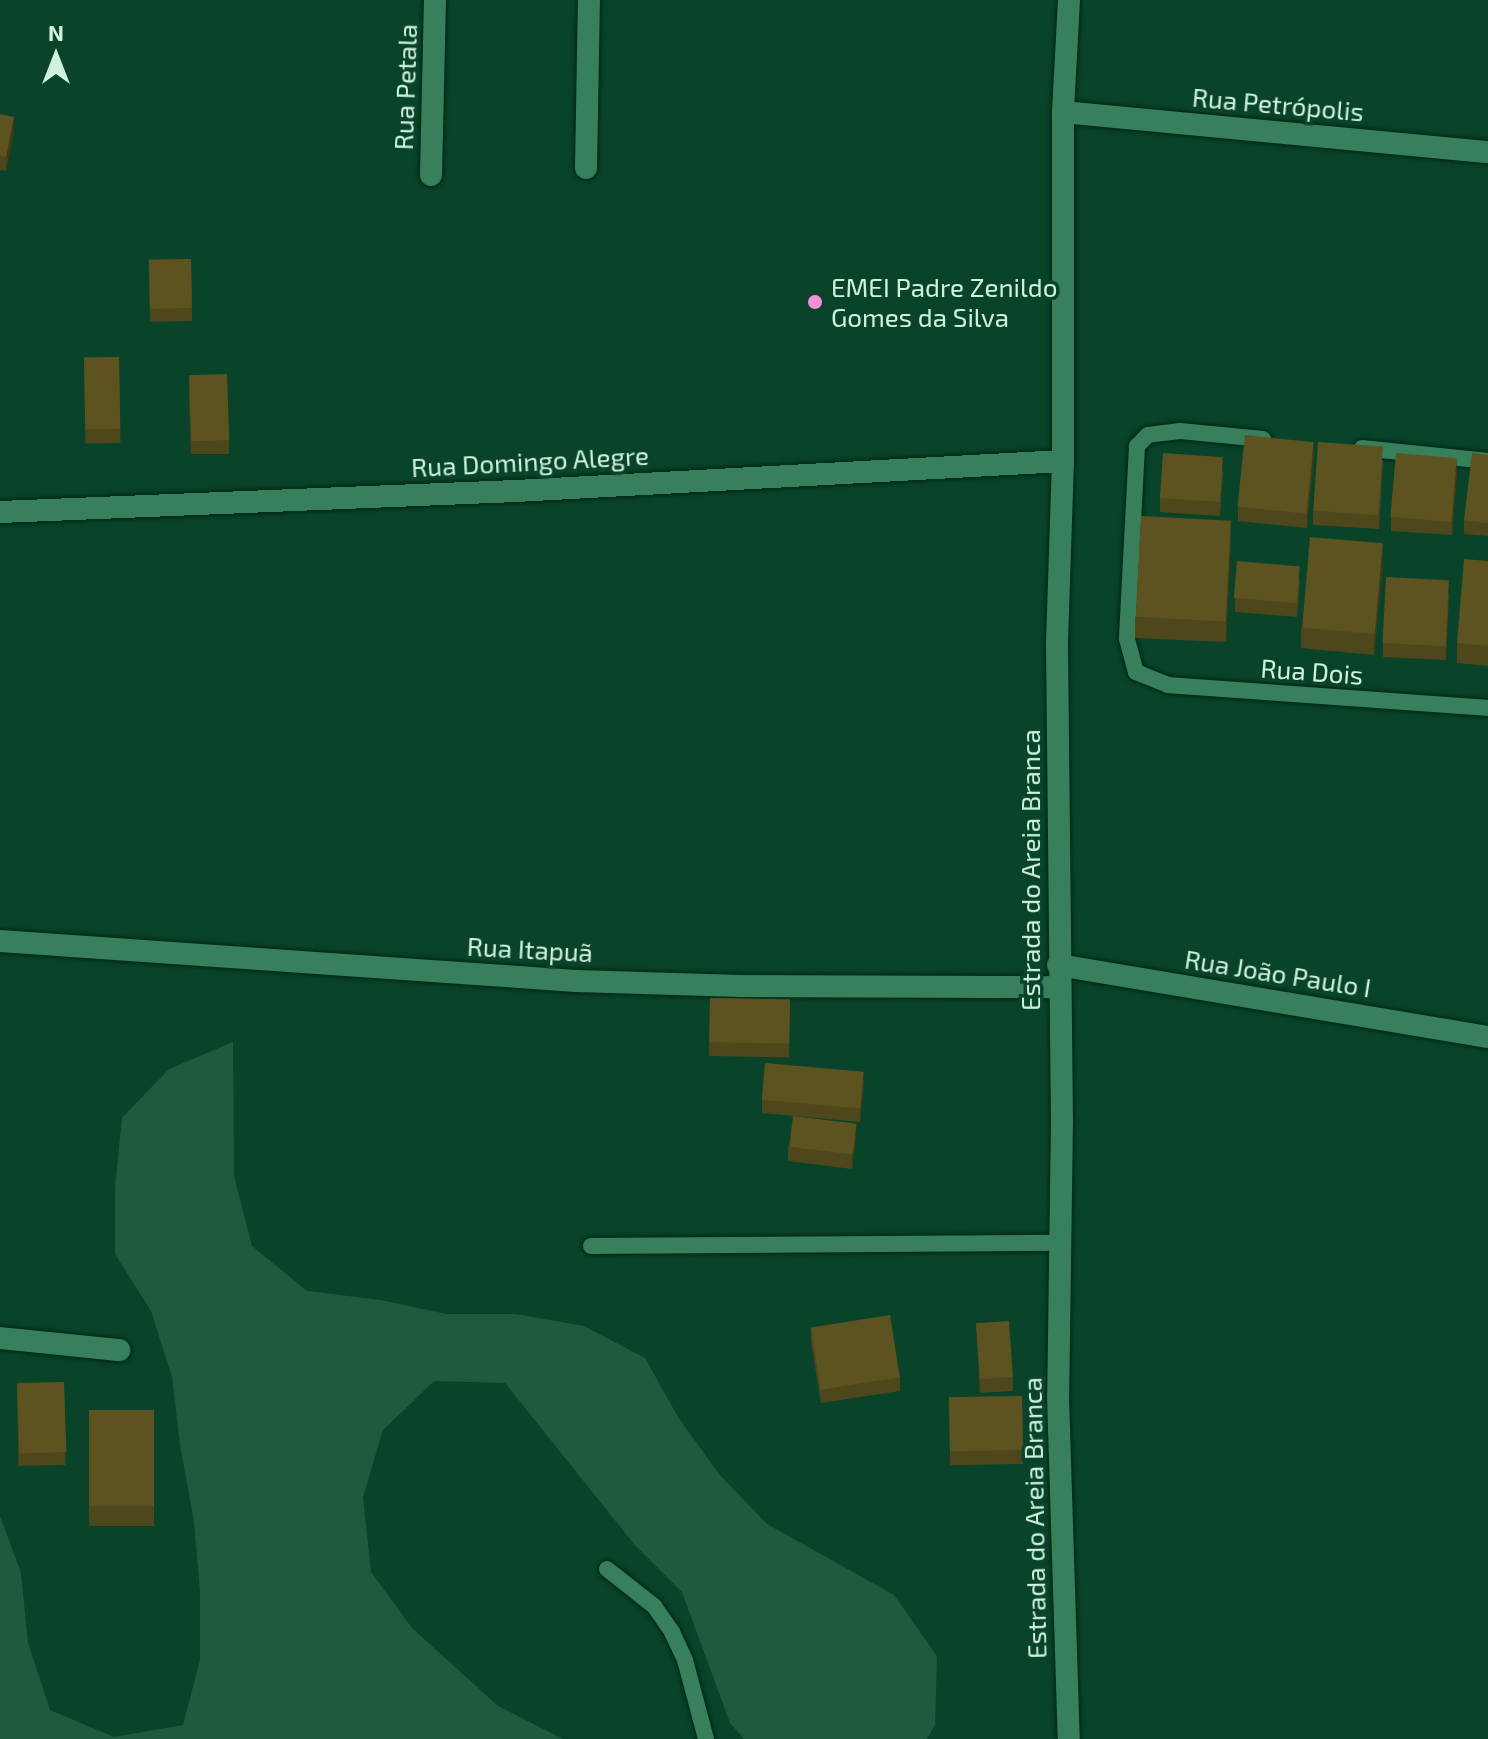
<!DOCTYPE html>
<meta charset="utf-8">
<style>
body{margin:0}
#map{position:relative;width:1488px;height:1739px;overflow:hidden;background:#08432a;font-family:"Exo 2",sans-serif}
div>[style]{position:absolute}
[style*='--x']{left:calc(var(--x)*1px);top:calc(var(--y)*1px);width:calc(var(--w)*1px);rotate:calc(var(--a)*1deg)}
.green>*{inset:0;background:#1e5b3e}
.roads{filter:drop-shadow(0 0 2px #002716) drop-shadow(0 0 2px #002716)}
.service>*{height:16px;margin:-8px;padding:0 8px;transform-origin:8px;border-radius:8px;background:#387f5b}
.minor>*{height:22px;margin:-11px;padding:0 11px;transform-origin:11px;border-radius:11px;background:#387f5b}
.wall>*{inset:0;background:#4f471c;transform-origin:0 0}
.shaded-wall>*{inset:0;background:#403a17}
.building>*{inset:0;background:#5c5321;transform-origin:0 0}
.dots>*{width:22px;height:22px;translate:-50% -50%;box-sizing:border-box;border:4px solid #08432a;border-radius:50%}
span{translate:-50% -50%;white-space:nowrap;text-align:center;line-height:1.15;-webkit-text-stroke:7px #08432a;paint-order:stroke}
.street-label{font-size:26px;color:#cff2dd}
.poi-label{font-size:26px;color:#cff2dd}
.left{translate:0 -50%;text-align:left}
.north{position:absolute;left:16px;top:16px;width:80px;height:80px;-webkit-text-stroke:6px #08432a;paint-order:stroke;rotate:0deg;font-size:22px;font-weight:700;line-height:32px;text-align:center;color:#cff2dd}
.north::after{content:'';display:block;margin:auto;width:28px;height:36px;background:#cff2dd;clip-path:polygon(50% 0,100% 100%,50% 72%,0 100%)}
</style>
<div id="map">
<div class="green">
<i style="clip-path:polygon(233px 1042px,234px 1176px,252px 1246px,307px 1291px,381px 1300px,446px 1314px,515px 1314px,584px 1326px,645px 1358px,678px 1417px,719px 1474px,767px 1524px,894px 1595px,937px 1656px,935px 1725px,927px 1739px,744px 1739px,730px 1723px,682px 1592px,634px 1544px,505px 1383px,434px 1381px,383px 1430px,363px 1497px,371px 1572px,412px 1628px,498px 1706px,563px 1739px,0 1739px,0 1516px,21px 1573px,28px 1643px,50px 1710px,114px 1737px,183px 1725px,200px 1660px,200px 1591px,194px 1522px,180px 1445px,172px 1377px,151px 1311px,115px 1254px,115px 1187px,122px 1118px,169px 1069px)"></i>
</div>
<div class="roads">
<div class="service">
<i style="--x:1263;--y:439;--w:83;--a:-174.5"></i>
<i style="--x:1180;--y:431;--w:32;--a:173"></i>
<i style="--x:1148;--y:435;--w:16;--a:135"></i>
<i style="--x:1137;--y:446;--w:193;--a:93"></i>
<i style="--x:1127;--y:639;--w:34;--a:75"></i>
<i style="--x:1136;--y:672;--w:35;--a:22"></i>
<i style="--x:1168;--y:685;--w:321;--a:4.1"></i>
<i style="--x:1362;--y:448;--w:127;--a:5.9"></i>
<i style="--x:591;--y:1246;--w:469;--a:-0.4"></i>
<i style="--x:607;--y:1569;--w:60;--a:38.2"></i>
<i style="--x:654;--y:1606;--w:32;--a:55"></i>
<i style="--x:672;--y:1632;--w:31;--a:65"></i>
<i style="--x:685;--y:1660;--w:82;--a:75.1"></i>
</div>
<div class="minor">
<i style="--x:1069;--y:0;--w:112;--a:93.1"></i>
<i style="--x:1063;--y:112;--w:349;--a:90"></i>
<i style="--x:1063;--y:461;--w:184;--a:91.9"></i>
<i style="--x:1057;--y:645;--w:476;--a:89.4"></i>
<i style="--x:1062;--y:1121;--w:276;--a:90.8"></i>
<i style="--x:1058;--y:1397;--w:342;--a:88.2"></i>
<i style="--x:1063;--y:112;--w:427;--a:5.4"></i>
<i style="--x:586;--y:168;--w:168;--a:-89"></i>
<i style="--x:431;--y:175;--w:175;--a:-88.7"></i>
<i style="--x:0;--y:512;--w:516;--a:-2.33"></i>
<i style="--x:516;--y:491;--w:548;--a:-3.14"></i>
<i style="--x:0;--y:941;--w:577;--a:3.97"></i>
<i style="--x:576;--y:981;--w:165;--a:1.7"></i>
<i style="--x:741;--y:986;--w:317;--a:0.2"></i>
<i style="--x:1058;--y:965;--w:436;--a:9.5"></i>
<i style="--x:0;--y:1338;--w:120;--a:5.8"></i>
</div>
</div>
<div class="wall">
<i style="clip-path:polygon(0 114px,14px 131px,6px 171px,0 170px)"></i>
<i style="left:191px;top:259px;width:62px;height:42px;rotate:89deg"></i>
<i style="left:119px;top:357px;width:86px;height:35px;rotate:89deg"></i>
<i style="clip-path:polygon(189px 389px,229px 440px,229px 454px,191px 454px)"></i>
<i style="clip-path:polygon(1314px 455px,1307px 528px,1238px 521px,1238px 507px)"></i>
<i style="clip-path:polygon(1488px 455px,1488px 536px,1464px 534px,1464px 520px)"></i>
<i style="clip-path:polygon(1383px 460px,1379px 529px,1313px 525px,1313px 511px)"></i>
<i style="clip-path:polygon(1223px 471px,1220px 516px,1160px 512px,1160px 498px)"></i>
<i style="clip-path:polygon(1457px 471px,1452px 535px,1391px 531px,1391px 517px)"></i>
<i style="clip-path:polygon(1231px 541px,1226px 642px,1135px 638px,1135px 617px)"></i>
<i style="clip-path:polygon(1488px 561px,1488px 666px,1457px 663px,1457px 643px)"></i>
<i style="clip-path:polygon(1383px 565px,1374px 655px,1301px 648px,1301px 628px)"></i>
<i style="clip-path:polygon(1300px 579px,1297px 617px,1235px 612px,1235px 598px)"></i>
<i style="clip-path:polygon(1449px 594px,1446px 660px,1383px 657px,1383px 643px)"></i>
<i style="left:710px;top:998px;width:80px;height:58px;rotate:1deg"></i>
<i style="clip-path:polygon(864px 1085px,860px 1122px,762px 1113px,762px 1100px)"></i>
<i style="clip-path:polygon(856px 1138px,852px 1169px,788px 1161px,788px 1147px)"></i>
<i style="clip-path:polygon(976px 1323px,1013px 1377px,1013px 1391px,980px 1393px)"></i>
<i style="clip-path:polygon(811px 1328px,900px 1377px,900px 1391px,821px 1403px,811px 1342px)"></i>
<i style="left:64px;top:1382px;width:83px;height:47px;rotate:89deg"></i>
<i style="left:1022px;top:1396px;width:68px;height:73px;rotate:89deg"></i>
<i style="left:89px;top:1410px;width:65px;height:116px"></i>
</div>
<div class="shaded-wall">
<i style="clip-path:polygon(14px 117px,14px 131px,6px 171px,6px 157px)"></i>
<i style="clip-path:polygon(1314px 442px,1314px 455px,1307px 528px,1307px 514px)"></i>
<i style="clip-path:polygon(1457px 458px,1457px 471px,1452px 535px,1452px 522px)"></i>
<i style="clip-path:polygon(1231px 521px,1231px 541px,1226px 642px,1226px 622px)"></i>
<i style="clip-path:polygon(1383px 544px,1383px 565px,1374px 655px,1374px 635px)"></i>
<i style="clip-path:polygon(864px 1071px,864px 1085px,860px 1122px,860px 1108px)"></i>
<i style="clip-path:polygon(856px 1124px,856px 1138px,852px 1169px,852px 1155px)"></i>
</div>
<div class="building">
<i style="clip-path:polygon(0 114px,14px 117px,6px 157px,0 156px)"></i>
<i style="left:191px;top:259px;width:49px;height:42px;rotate:89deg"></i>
<i style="left:119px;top:357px;width:72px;height:35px;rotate:89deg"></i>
<i style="left:227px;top:374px;width:66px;height:38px;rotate:88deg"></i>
<i style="left:1245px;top:435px;width:69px;height:72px;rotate:6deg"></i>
<i style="left:1318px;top:442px;width:65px;height:69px;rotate:4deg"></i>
<i style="left:1163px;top:453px;width:60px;height:45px;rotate:4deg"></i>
<i style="left:1396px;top:453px;width:61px;height:64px;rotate:5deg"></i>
<i style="clip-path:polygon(1472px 453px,1488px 455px,1488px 523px,1464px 520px)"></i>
<i style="left:1141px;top:516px;width:90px;height:101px;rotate:3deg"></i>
<i style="left:1310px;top:537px;width:73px;height:91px;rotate:5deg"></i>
<i style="clip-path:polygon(1464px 559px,1488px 561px,1488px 646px,1457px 643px)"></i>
<i style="left:1237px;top:561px;width:63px;height:37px;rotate:5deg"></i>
<i style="left:1386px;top:577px;width:63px;height:66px;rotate:3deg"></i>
<i style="left:710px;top:998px;width:80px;height:44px;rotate:1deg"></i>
<i style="left:765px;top:1063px;width:99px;height:37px;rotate:5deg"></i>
<i style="left:793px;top:1116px;width:64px;height:31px;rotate:7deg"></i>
<i style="left:890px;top:1315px;width:63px;height:80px;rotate:81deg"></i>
<i style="left:1009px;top:1321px;width:56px;height:33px;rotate:86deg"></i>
<i style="left:64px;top:1382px;width:70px;height:47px;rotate:88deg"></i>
<i style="left:1022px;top:1396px;width:54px;height:73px;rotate:89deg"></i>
<i style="left:89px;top:1410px;width:65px;height:96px"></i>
</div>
<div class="dots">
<i style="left:815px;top:302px;background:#f391d6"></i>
</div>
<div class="street-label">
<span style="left:405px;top:87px;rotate:-88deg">Rua Petala</span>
<span style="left:1278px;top:104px;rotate:5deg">Rua Petrópolis</span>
<span style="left:530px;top:461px;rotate:-3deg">Rua Domingo Alegre</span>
<span style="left:1312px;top:671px;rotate:4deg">Rua Dois</span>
<span style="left:1030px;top:870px;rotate:-90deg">Estrada do Areia Branca</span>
<span style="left:530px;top:949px;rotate:3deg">Rua Itapuã</span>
<span style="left:1278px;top:973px;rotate:9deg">Rua João Paulo I</span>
<span style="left:1034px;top:1518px;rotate:-91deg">Estrada do Areia Branca</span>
</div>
<div class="poi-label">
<span class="left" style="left:831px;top:302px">EMEI Padre Zenildo<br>Gomes da Silva</span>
</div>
<div class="north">N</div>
</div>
